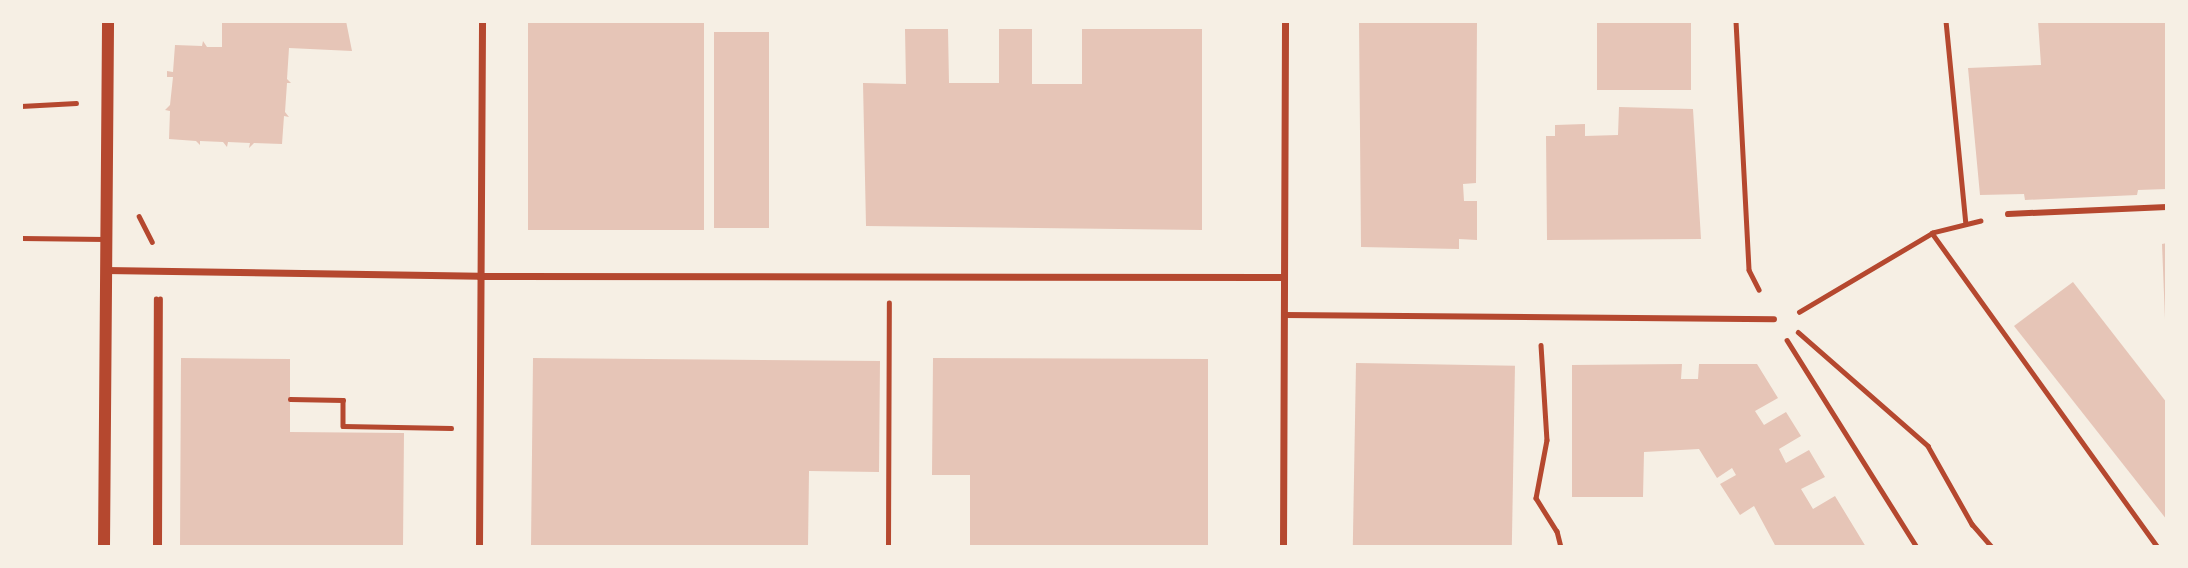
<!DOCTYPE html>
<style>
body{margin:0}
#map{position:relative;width:2188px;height:568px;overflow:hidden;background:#f6efe4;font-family:"DejaVu Sans",sans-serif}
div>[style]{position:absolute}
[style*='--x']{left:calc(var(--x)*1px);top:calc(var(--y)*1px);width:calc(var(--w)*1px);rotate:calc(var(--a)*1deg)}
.building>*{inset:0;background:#e6c5b7;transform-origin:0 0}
.path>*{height:4.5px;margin:-2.25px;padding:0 2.25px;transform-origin:2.25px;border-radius:2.25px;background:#b5482f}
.service>*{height:5px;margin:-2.5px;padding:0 2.5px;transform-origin:2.5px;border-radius:2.5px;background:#b5482f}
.pedestrian>*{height:6px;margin:-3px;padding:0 3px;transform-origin:3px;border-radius:3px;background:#b5482f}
.minor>*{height:7px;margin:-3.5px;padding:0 3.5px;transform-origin:3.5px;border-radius:3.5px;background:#b5482f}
.tertiary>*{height:12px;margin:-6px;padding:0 6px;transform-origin:6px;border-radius:6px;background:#b5482f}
span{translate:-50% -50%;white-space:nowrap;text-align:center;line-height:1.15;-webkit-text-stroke:6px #f6efe4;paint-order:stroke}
.frame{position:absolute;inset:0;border:23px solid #f6efe4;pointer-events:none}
</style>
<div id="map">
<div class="building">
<i style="clip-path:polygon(222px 21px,346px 21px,352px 51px,289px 48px,287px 79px,291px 83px,287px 83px,285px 112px,289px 117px,284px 116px,282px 144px,254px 143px,249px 148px,250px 143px,228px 142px,227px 147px,223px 142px,200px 141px,200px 145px,196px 141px,169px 139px,170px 111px,165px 110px,170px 105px,173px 77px,167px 77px,167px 71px,173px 72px,175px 45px,202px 46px,203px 41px,207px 47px,222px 47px)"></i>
<i style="left:528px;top:21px;width:176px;height:209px"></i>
<i style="clip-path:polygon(1359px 21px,1477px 21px,1476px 183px,1463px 184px,1464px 201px,1477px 201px,1477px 240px,1459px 239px,1459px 249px,1361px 247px)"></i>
<i style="left:1597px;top:21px;width:94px;height:69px"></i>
<i style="clip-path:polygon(2038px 21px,2167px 21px,2167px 189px,2138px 190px,2137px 195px,2025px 200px,2024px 194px,1980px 195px,1968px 68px,2041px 65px)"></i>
<i style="clip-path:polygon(905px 29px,948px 29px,949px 83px,999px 83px,999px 29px,1032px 29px,1032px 84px,1082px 84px,1082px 29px,1202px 29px,1202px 230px,866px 226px,863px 83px,906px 84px)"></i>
<i style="left:714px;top:32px;width:55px;height:196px"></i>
<i style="clip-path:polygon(1619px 107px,1693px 109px,1701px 239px,1547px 240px,1546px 136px,1555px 136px,1555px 125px,1585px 124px,1585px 136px,1618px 135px)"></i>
<i style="clip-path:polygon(2167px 243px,2167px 318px,2165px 319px,2162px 244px)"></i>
<i style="clip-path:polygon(2073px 282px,2167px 403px,2167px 520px,2014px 326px)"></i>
<i style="clip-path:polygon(181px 358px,290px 359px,290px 432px,404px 433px,403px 547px,180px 547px)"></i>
<i style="clip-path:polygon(533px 358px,880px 361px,879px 472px,809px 471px,808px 547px,531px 547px)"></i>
<i style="clip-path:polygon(933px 358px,1208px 359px,1208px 547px,970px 547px,970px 475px,932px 475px)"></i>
<i style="left:1356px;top:363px;width:159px;height:184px;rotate:1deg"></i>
<i style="clip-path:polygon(1682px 364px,1681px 379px,1698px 379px,1699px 364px,1757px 364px,1778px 398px,1755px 411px,1764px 425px,1786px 412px,1801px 436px,1779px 449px,1786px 463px,1809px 450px,1825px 477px,1801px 489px,1813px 509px,1835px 496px,1866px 547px,1776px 547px,1754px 506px,1740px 515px,1720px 484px,1736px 475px,1732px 468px,1717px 478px,1699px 449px,1644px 452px,1643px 497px,1572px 497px,1572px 365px)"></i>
</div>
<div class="path">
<i style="--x:1736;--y:21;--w:249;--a:87"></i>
<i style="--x:1749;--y:270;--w:22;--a:63"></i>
<i style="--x:1946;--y:21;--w:204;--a:84.4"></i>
<i style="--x:21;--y:106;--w:55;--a:-3.1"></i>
<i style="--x:139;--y:216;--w:29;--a:63"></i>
<i style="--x:1981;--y:221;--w:50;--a:166.2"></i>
<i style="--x:1932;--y:233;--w:387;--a:54.3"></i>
<i style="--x:1799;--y:312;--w:155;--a:-30.7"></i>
<i style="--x:1798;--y:332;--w:173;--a:41.2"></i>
<i style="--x:1928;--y:446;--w:90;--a:60.6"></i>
<i style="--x:1972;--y:524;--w:30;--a:49"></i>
<i style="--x:1787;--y:340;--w:244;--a:57.9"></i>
<i style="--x:1541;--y:345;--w:95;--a:86.4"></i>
<i style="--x:1547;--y:440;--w:59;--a:100.7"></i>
<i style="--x:1536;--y:498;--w:39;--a:58"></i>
<i style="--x:1557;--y:531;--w:16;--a:76"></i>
<i style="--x:290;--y:399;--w:53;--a:1.1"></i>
<i style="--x:343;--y:400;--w:26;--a:90"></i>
<i style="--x:343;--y:426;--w:108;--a:1.1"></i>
<i style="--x:155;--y:547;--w:248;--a:-89.8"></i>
<i style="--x:159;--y:547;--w:248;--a:-89.8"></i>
<i style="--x:888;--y:547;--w:244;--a:-89.8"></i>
</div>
<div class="service">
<i style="--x:21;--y:238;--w:84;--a:0.7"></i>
</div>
<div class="pedestrian">
<i style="--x:2008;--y:214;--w:159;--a:-2.5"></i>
<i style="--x:1284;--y:315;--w:490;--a:0.5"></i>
</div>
<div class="minor">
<i style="--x:105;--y:270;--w:374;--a:0.9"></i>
<i style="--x:479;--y:276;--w:805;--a:0.07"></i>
<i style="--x:479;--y:547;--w:526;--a:-89.67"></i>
<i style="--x:1283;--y:547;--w:526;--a:-89.78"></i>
</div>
<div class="tertiary">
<i style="--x:104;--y:547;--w:526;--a:-89.56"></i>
</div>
<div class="frame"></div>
</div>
